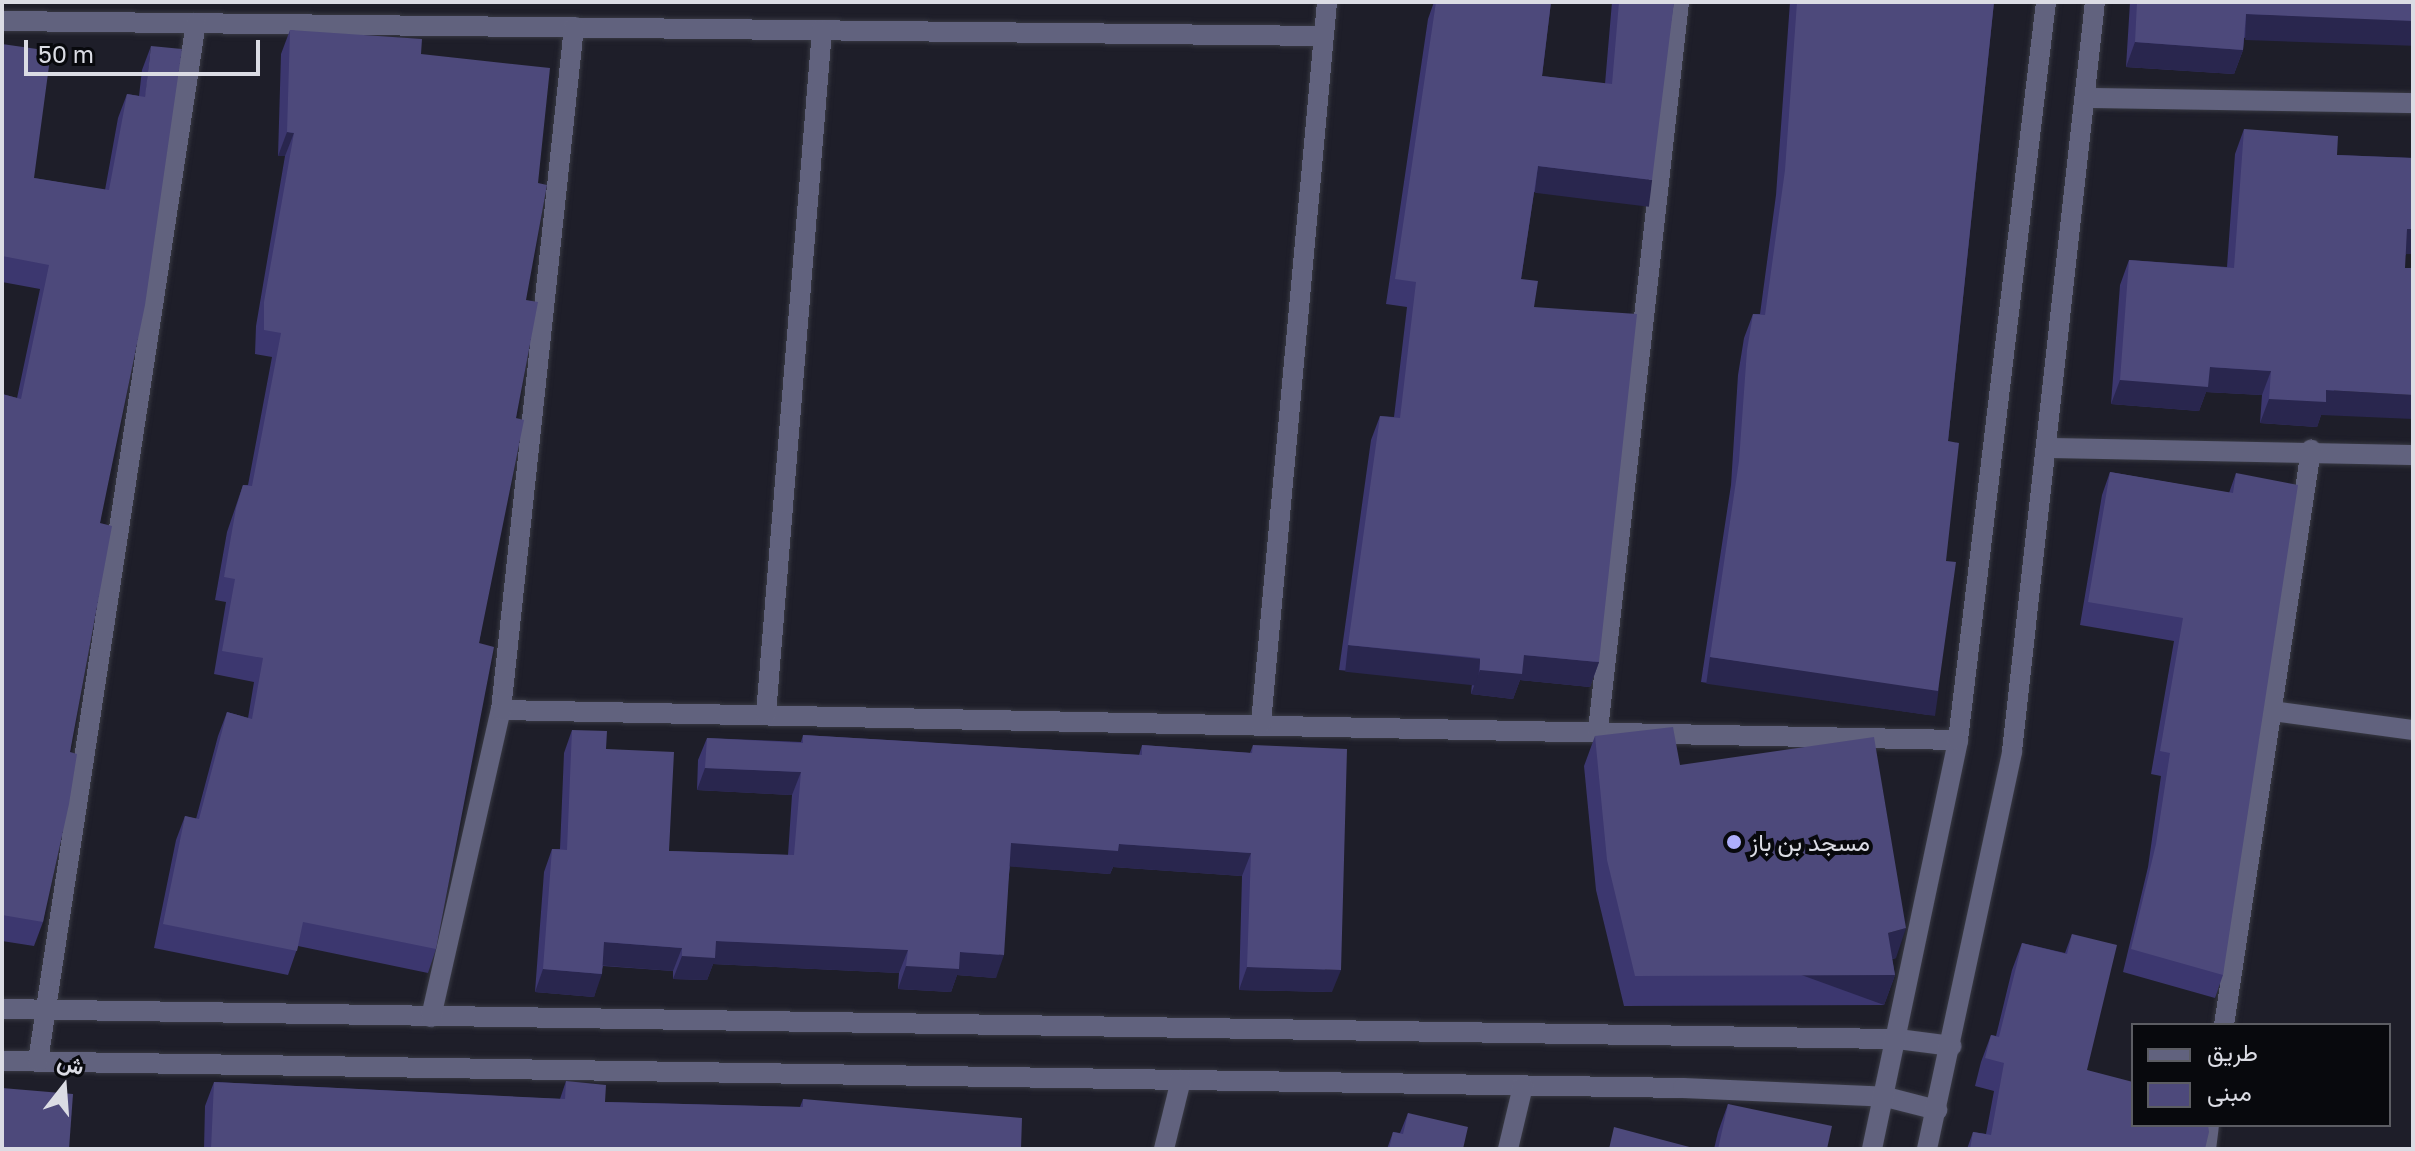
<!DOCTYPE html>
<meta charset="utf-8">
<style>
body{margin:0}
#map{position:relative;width:2415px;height:1151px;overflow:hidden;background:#1e1e29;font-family:"Golos Text",Vazirmatn,sans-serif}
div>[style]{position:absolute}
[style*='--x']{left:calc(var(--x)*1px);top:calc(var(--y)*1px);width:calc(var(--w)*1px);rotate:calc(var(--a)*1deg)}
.roads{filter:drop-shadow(0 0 2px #383943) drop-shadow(0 0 2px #383943)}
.minor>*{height:20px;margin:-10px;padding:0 10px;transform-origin:10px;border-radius:10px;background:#61627e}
.wall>*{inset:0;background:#3c376f}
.shaded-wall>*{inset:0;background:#29264e;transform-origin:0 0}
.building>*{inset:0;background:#4d497b}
.dots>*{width:22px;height:22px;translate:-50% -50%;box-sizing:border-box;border:4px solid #08090d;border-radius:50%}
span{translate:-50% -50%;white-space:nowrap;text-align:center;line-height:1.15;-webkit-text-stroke:8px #08090d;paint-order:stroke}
.poi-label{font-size:24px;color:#dbdce4}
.left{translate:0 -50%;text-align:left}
.frame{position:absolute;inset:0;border:4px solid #dbdce4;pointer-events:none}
.legend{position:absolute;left:2131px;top:1023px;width:260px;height:104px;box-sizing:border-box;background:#08090d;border:2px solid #5c5d63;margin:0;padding:10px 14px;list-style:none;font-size:24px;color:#dbdce4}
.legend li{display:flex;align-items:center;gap:16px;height:40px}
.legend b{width:40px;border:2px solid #5c5d63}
.north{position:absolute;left:24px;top:1047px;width:80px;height:80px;-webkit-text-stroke:6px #08090d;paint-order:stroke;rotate:17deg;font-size:22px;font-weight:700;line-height:32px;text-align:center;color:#dbdce4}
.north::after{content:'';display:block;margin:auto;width:28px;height:36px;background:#dbdce4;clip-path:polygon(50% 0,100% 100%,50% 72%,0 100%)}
.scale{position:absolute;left:24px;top:40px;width:236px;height:36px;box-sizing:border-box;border:4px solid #dbdce4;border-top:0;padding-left:10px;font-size:24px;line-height:28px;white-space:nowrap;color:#dbdce4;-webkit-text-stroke:6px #08090d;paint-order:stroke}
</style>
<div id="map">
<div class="roads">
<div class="minor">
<i style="--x:2;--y:21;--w:1322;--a:0.65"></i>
<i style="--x:2088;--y:98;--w:325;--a:0.9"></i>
<i style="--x:2049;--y:448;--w:364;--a:1.1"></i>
<i style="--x:501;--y:710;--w:1457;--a:1.18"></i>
<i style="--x:2272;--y:711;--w:142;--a:7.7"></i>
<i style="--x:766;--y:714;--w:686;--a:-85.32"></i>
<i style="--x:1261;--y:723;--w:724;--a:-84.77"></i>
<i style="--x:1598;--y:730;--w:732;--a:-83.65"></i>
<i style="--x:2;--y:1009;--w:1896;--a:0.91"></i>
<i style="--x:1898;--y:1039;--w:54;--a:7.4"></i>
<i style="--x:431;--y:1017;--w:315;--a:-77.2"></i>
<i style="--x:501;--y:710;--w:687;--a:-83.9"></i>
<i style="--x:2224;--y:1025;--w:582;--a:-81.4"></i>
<i style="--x:2;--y:1061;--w:1681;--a:0.92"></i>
<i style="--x:1683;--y:1088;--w:203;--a:2.5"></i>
<i style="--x:1886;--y:1097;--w:53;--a:14.3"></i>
<i style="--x:38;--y:1061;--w:1050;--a:-81.35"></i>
<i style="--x:1164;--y:1149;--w:71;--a:-76.2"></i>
<i style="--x:1508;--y:1149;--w:65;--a:-76.6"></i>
<i style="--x:1872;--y:1149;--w:418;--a:-78.1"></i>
<i style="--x:1958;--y:740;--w:743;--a:-83.2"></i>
<i style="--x:1927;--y:1149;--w:407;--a:-77.9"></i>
<i style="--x:2012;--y:751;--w:754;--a:-83.68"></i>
<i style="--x:2206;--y:1149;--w:24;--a:-83"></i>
</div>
</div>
<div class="wall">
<i style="clip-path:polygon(1434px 2px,1551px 2px,1542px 76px,1605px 84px,1612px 2px,1674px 2px,1643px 205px,1534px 192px,1521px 279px,1534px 307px,1599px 662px,1590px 687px,1520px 680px,1513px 699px,1471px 694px,1472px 683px,1339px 670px,1371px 440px,1380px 416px,1394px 417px,1407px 307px,1386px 304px,1428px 19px)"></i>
<i style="clip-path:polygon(1790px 2px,1994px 2px,1948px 441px,1946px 561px,1938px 691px,1929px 715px,1701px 682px,1731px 485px,1738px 375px,1744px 338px,1753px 314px,1760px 314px,1776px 195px)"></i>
<i style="clip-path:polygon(2130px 2px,2413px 2px,2244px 38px,2243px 50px,2234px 74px,2126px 67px)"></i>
<i style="clip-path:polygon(290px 30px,421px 54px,526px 300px,516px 418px,479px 643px,436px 949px,428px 973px,298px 946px,288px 975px,154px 948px,176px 840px,185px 816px,196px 819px,218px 736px,227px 712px,248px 718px,254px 682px,214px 674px,226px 602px,215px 600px,227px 532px,243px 485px,248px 485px,272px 357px,255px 354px,256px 326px,285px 156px,278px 156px,281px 54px)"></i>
<i style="clip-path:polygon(2px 44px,34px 178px,105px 190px,118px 118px,127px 94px,139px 96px,142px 70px,151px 46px,100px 523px,70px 752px,43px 922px,34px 946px,2px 941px,2px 394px,17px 398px,40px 289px,2px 282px)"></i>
<i style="clip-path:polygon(2244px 129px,2337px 155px,2413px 158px,2413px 254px,2406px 254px,2321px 415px,2317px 427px,2260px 423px,2262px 395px,2206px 392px,2199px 411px,2111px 404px,2120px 285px,2129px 260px,2227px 267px,2235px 154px)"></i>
<i style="clip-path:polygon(2110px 472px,2229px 493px,2236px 473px,2223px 975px,2215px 998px,2123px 972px,2148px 867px,2161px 776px,2151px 774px,2174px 641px,2080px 625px,2102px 495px)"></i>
<i style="clip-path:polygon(572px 730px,606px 749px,669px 851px,788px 855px,792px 795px,697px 790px,698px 760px,707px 738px,801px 742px,803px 735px,1139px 755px,1142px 745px,1250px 753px,1253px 745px,1332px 992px,1239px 990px,1242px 876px,1113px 867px,1110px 874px,1010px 866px,996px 978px,957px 975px,951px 992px,898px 989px,899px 973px,713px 964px,707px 980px,673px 979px,673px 971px,603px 966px,594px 997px,535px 992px,544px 872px,552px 849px,560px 849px,564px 753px)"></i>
<i style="clip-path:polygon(1595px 736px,1680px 765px,1896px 958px,1892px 959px,1895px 975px,1884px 1005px,1624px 1006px,1596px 890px,1584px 766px)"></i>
<i style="clip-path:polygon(2072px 934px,2087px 1070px,2205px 1149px,1967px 1149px,1973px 1132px,1986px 1134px,1994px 1091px,1975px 1086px,1981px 1062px,1991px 1035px,1996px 1036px,2012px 970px,2022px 943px,2065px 953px)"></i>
<i style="clip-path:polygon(566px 1081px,605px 1102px,800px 1107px,803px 1099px,1021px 1149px,204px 1149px,205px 1106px,214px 1082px,560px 1099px)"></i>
<i style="clip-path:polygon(1728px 1104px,1827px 1149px,1714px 1149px,1718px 1132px)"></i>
<i style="clip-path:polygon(1408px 1113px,1463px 1149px,1387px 1149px,1393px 1132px,1400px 1133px)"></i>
</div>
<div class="shaded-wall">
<i style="left:2246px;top:14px;width:167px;height:26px;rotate:2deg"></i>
<i style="clip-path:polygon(2135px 42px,2243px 50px,2234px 74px,2126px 67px)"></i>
<i style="clip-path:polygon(287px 132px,294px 133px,285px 156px,278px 156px)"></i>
<i style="left:1538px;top:166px;width:115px;height:27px;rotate:7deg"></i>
<i style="clip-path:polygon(2407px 229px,2413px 229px,2413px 254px,2398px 254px)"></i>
<i style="clip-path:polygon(2210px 367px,2271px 371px,2262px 395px,2206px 392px,2199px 411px,2111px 404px,2120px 380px)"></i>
<i style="clip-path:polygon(2326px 390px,2413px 395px,2413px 419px,2321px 415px,2317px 427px,2260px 423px,2269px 399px)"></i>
<i style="left:1348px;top:645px;width:133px;height:27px;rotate:6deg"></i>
<i style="clip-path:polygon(1524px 655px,1599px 662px,1590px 687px,1520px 680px,1513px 699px,1471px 694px,1480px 670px)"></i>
<i style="left:1710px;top:657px;width:231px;height:27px;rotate:8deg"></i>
<i style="clip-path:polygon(705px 768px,801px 772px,792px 795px,697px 790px)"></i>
<i style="clip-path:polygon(1011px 843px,1119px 844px,1251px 853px,1242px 876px,1113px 867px,1110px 874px,1003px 866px)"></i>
<i style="clip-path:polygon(1906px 928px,1896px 958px,1877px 962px,1888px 933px)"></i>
<i style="clip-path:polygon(716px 941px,796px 944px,908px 950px,899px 973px,713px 964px,707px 980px,673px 979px,682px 956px)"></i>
<i style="clip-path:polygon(604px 942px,682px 948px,673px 971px,596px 965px)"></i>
<i style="clip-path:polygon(960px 952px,1004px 955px,996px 978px,957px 975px,951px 992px,898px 989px,906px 966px)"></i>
<i style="clip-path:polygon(1247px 967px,1341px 970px,1332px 992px,1239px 990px)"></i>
<i style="clip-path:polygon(543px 969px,602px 974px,594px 997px,535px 992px)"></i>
<i style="left:1895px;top:975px;width:32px;height:260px;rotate:110deg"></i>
</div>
<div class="building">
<i style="clip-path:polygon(1436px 2px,1551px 2px,1542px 76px,1612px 84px,1619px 2px,1674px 2px,1652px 180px,1538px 166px,1521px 279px,1538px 281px,1534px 307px,1637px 314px,1599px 662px,1524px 655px,1522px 674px,1480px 670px,1480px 658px,1348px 645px,1380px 416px,1400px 418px,1416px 282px,1395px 279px)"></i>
<i style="clip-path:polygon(1797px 2px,1994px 2px,1948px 441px,1959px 443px,1946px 561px,1956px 562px,1938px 691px,1710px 657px,1739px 461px,1747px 350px,1753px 314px,1765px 315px,1785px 170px)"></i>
<i style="clip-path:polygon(2137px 2px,2413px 2px,2413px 21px,2246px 14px,2243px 50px,2135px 42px)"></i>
<i style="clip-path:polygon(290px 30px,422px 39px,421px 54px,550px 68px,538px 183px,547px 185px,526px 300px,538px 302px,516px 418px,524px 420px,479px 643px,494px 647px,436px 949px,303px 922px,297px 951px,163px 924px,185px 816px,199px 819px,227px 712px,252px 719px,263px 658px,222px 651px,235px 579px,224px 577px,236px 508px,243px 485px,252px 486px,281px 333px,264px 330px,264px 302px,294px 133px,287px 132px)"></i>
<i style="clip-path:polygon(2px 44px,51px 51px,34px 178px,109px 190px,127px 94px,145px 97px,151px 46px,182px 49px,145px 305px,100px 523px,112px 526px,70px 752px,77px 754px,69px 804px,43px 922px,2px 915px,2px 394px,21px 399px,49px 265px,2px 256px)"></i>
<i style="clip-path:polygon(2244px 129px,2338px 136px,2337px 155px,2413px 158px,2413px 229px,2407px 229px,2405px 268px,2413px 268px,2413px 395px,2326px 390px,2326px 402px,2269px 399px,2271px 371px,2210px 367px,2208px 387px,2120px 380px,2129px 260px,2234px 268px)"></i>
<i style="clip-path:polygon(2110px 472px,2233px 493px,2236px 473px,2298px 485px,2223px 975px,2131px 949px,2156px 844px,2170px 753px,2160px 751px,2183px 618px,2088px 602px)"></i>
<i style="clip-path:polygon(1673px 727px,1680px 765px,1874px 737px,1906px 928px,1888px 933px,1895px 975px,1635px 976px,1607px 860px,1595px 736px)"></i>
<i style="clip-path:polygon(572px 730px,607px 731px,606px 749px,674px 752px,669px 851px,794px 855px,801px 772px,705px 768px,707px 738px,803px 743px,803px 735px,1142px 755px,1142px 745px,1252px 753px,1253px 745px,1347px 749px,1341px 970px,1247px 967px,1251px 853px,1119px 844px,1118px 851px,1011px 843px,1004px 955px,960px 952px,959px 969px,906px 966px,908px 950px,716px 941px,715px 958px,682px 956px,682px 948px,604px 942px,602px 974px,543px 969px,552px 849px,567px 850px)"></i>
<i style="clip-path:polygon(2072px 934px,2117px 945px,2087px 1070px,2133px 1082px,2133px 1125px,2208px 1125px,2209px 1132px,2205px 1149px,1970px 1149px,1973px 1132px,1991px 1135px,2004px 1063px,1985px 1058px,1991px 1035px,1999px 1037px,2022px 943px,2067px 954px)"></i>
<i style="clip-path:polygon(566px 1081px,606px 1085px,605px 1102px,803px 1107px,803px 1099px,1022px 1118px,1021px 1149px,211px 1149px,214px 1082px,565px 1099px)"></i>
<i style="clip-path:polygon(2px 1088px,73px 1094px,69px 1149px,2px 1149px)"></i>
<i style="clip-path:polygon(1728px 1104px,1832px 1126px,1827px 1149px,1718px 1149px)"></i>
<i style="clip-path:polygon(1408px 1113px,1468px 1127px,1463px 1149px,1389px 1149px,1393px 1132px,1403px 1134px)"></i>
<i style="clip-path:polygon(1614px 1127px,1697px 1149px,1609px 1149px)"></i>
</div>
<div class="dots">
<i style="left:1734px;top:842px;background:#aeaefb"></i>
</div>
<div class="poi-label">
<span class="left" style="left:1750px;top:842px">مسجد بن باز</span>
</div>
<div class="frame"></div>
<ul class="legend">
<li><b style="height:10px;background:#61627e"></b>طريق</li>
<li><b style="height:22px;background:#4d497b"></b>مبنى</li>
</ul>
<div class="north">ش</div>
<div class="scale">50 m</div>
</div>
